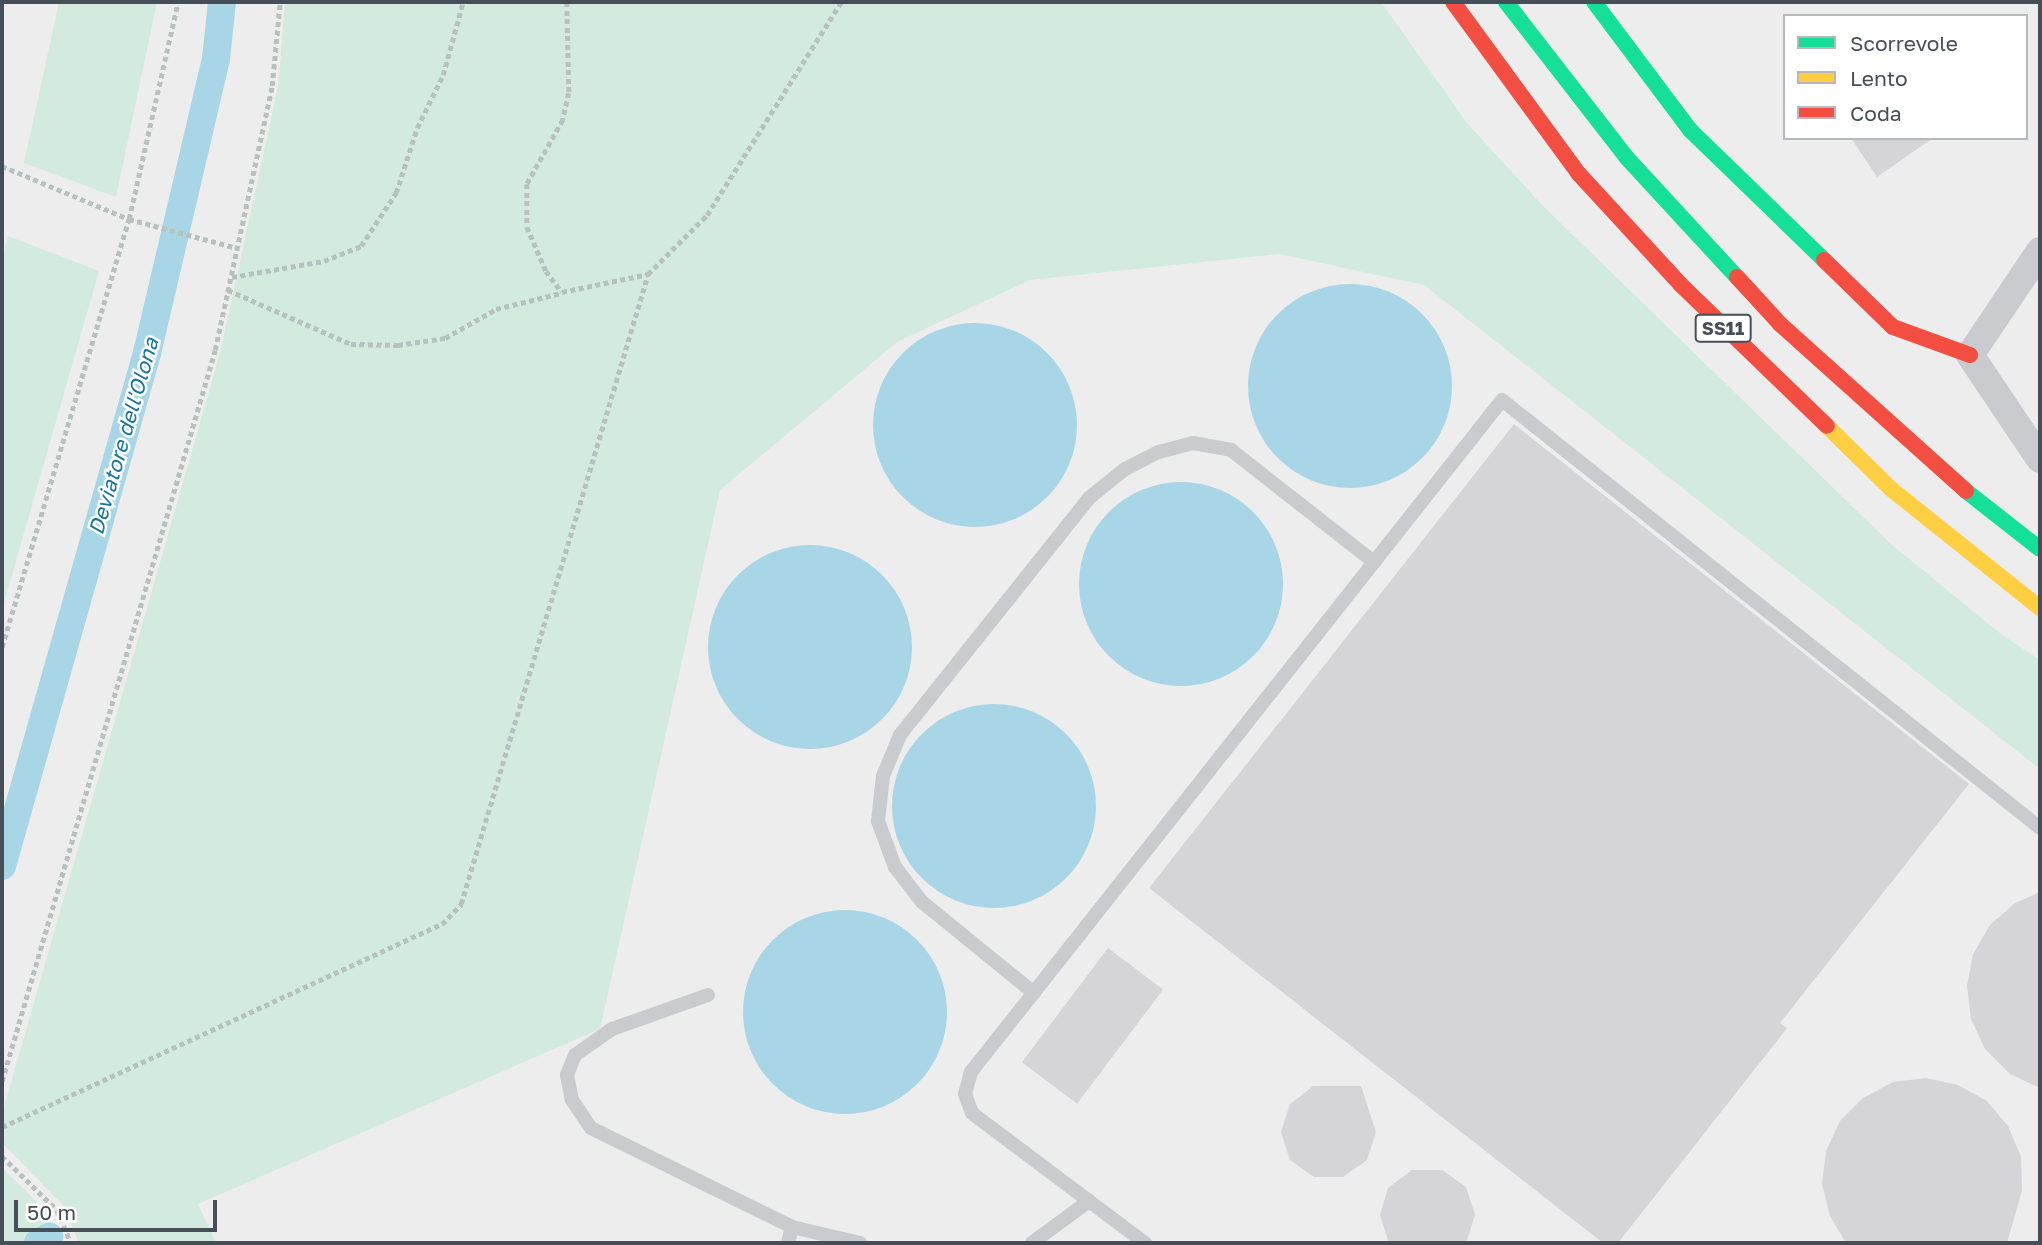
<!DOCTYPE html>
<style>
body{margin:0}
#map{position:relative;width:2042px;height:1245px;overflow:hidden;background:#eeeded;font-family:"Golos Text",sans-serif}
div>[style]{position:absolute}
[style*='--x']{left:calc(var(--x)*1px);top:calc(var(--y)*1px);width:calc(var(--w)*1px);rotate:calc(var(--a)*1deg)}
.green>*{inset:0;background:#d2ebde}
.water>*{inset:0;background:#a9d6e7}
.round{border-radius:50%}
.canal>*{height:28px;margin:-14px;padding:0 14px;transform-origin:14px;border-radius:14px;background:#a9d6e7}
.building>*{inset:0;background:#d5d5d7;transform-origin:0 0}
.path>*{height:4.5px;margin-top:-2.25px;transform-origin:0;background:repeating-linear-gradient(90deg,#b7c2bf 0 5px,transparent 0 8.5px)}
.lane>*{height:14px;margin:-7px;padding:0 7px;transform-origin:7px;border-radius:7px;background:#c9cbce}
.street>*{height:28px;margin:-14px;padding:0 14px;transform-origin:14px;border-radius:14px;background:#c9cbce}
.fast>*{height:16px;margin:-8px;padding:0 8px;transform-origin:8px;border-radius:8px;background:#16e098}
.slow>*{height:16px;margin:-8px;padding:0 8px;transform-origin:8px;border-radius:8px;background:#ffcf43}
.jam>*{height:16px;margin:-8px;padding:0 8px;transform-origin:8px;border-radius:8px;background:#f24e42}
span{translate:-50% -50%;white-space:nowrap;text-align:center;line-height:1.15;-webkit-text-stroke:5px #fff;paint-order:stroke}
.shield-label span{padding:2px 5px;background:#fff;border:2px solid;border-radius:5px;-webkit-text-stroke-width:0}
.shield-label{font-size:18px;color:#464e58;font-weight:700}
.water-label{font-size:21px;color:#16759b;font-style:italic}
.frame{position:absolute;inset:0;border:4px solid #464e58;pointer-events:none}
.legend{position:absolute;left:1783px;top:14px;width:245px;height:126px;box-sizing:border-box;background:#fff;border:2px solid #b5b8bc;margin:0;padding:9px 12px;list-style:none;font-size:21px;color:#464e58}
.legend li{display:flex;align-items:center;gap:14px;height:35px}
.legend b{width:35px;border:2px solid #b5b8bc}
.scale{position:absolute;left:14px;top:1200px;width:203px;height:32px;box-sizing:border-box;border:4px solid #464e58;border-top:0;padding-left:9px;font-size:21px;line-height:24px;white-space:nowrap;color:#464e58;-webkit-text-stroke:5px #fff;paint-order:stroke}
</style>
<div id="map">
<div class="green">
<i style="clip-path:polygon(59px 2px,157px 2px,116px 197px,24px 163px)"></i>
<i style="clip-path:polygon(285px 2px,1381px 2px,1467px 123px,1542px 205px,1891px 544px,2001px 634px,2040px 660px,2040px 769px,1424px 285px,1279px 254px,1030px 280px,897px 342px,720px 490px,600px 1029px,198px 1204px,216px 1243px,79px 1243px,63px 1205px,2px 1143px,2px 1114px,220px 353px,278px 87px)"></i>
<i style="clip-path:polygon(8px 236px,99px 271px,2px 610px,2px 259px)"></i>
<i style="clip-path:polygon(2px 1168px,47px 1212px,60px 1243px,2px 1243px)"></i>
</div>
<div class="water">
<i class="round" style="left:1248px;top:284px;width:204px;height:204px"></i>
<i class="round" style="left:873px;top:323px;width:204px;height:204px"></i>
<i class="round" style="left:1079px;top:482px;width:204px;height:204px"></i>
<i class="round" style="left:708px;top:545px;width:204px;height:204px"></i>
<i class="round" style="left:892px;top:704px;width:204px;height:204px"></i>
<i class="round" style="left:743px;top:910px;width:204px;height:204px"></i>
</div>
<div class="canal">
<i style="--x:2;--y:866;--w:533;--a:-74.22"></i>
<i style="--x:147;--y:353;--w:302;--a:-76.8"></i>
<i style="--x:216;--y:59;--w:57;--a:-84"></i>
<i style="--x:38;--y:1243;--w:13;--a:-29"></i>
</div>
<div class="building">
<i style="clip-path:polygon(1851px 138px,1933px 138px,1877px 177px)"></i>
<i style="clip-path:polygon(1514px 424px,1969px 784px,1780px 1023px,1787px 1028px,1618px 1243px,1603px 1243px,1149px 888px)"></i>
<i style="clip-path:polygon(2040px 892px,2040px 1088px,2010px 1074px,1985px 1049px,1971px 1019px,1967px 986px,1973px 954px,1990px 925px,2015px 903px)"></i>
<i style="left:1108px;top:948px;width:69px;height:143px;rotate:37deg"></i>
<i style="clip-path:polygon(1926px 1078px,1958px 1085px,1987px 1101px,2008px 1126px,2021px 1157px,2022px 1190px,2007px 1243px,1846px 1243px,1830px 1216px,1822px 1184px,1826px 1151px,1840px 1121px,1863px 1098px,1893px 1082px)"></i>
<i style="clip-path:polygon(1313px 1086px,1361px 1086px,1376px 1132px,1367px 1160px,1343px 1177px,1314px 1177px,1290px 1160px,1281px 1132px,1290px 1104px)"></i>
<i style="clip-path:polygon(1412px 1170px,1442px 1170px,1466px 1187px,1475px 1215px,1466px 1243px,1389px 1243px,1380px 1215px,1388px 1188px)"></i>
</div>
<div class="path">
<i style="--x:567;--y:2;--w:91;--a:88.7"></i>
<i style="--x:569;--y:93;--w:28;--a:103"></i>
<i style="--x:563;--y:120;--w:73;--a:119.4"></i>
<i style="--x:527;--y:184;--w:43;--a:90"></i>
<i style="--x:527;--y:227;--w:48;--a:66.6"></i>
<i style="--x:546;--y:271;--w:26;--a:53"></i>
<i style="--x:562;--y:292;--w:88;--a:-11.8"></i>
<i style="--x:2;--y:166;--w:138;--a:22.7"></i>
<i style="--x:129;--y:219;--w:112;--a:15"></i>
<i style="--x:232;--y:277;--w:93;--a:-9.9"></i>
<i style="--x:324;--y:261;--w:40;--a:-22"></i>
<i style="--x:361;--y:246;--w:64;--a:-56.6"></i>
<i style="--x:396;--y:193;--w:68;--a:-72.1"></i>
<i style="--x:417;--y:128;--w:59;--a:-63.9"></i>
<i style="--x:443;--y:75;--w:76;--a:-74.7"></i>
<i style="--x:228;--y:290;--w:134;--a:23.7"></i>
<i style="--x:351;--y:344;--w:47;--a:1.2"></i>
<i style="--x:398;--y:345;--w:48;--a:-8.5"></i>
<i style="--x:445;--y:338;--w:59;--a:-29.6"></i>
<i style="--x:496;--y:309;--w:67;--a:-13.8"></i>
<i style="--x:2;--y:647;--w:446;--a:-73.5"></i>
<i style="--x:129;--y:219;--w:222;--a:-77.3"></i>
<i style="--x:2;--y:1081;--w:761;--a:-73.75"></i>
<i style="--x:215;--y:350;--w:270;--a:-77.8"></i>
<i style="--x:272;--y:86;--w:84;--a:-84.6"></i>
<i style="--x:2;--y:1127;--w:485;--a:-24.8"></i>
<i style="--x:442;--y:924;--w:28;--a:-46"></i>
<i style="--x:461;--y:904;--w:657;--a:-73.47"></i>
<i style="--x:648;--y:274;--w:83;--a:-45"></i>
<i style="--x:707;--y:215;--w:252;--a:-57.8"></i>
<i style="--x:2;--y:1156;--w:77;--a:44.5"></i>
<i style="--x:57;--y:1210;--w:36;--a:67"></i>
</div>
<div class="lane">
<i style="--x:1034;--y:993;--w:144;--a:-140.9"></i>
<i style="--x:922;--y:902;--w:44;--a:-127.6"></i>
<i style="--x:895;--y:867;--w:49;--a:-110.3"></i>
<i style="--x:878;--y:821;--w:45;--a:-83.7"></i>
<i style="--x:883;--y:776;--w:44;--a:-67.5"></i>
<i style="--x:900;--y:735;--w:303;--a:-51.4"></i>
<i style="--x:1089;--y:498;--w:46;--a:-38.9"></i>
<i style="--x:1125;--y:469;--w:38;--a:-27"></i>
<i style="--x:1159;--y:452;--w:35;--a:-15"></i>
<i style="--x:1193;--y:443;--w:39;--a:10"></i>
<i style="--x:1231;--y:450;--w:182;--a:38.1"></i>
<i style="--x:708;--y:995;--w:102;--a:160.5"></i>
<i style="--x:612;--y:1029;--w:45;--a:144.9"></i>
<i style="--x:575;--y:1055;--w:22;--a:112"></i>
<i style="--x:567;--y:1075;--w:25;--a:79"></i>
<i style="--x:572;--y:1100;--w:34;--a:56"></i>
<i style="--x:591;--y:1128;--w:224;--a:26.2"></i>
<i style="--x:792;--y:1227;--w:70;--a:13.2"></i>
<i style="--x:788;--y:1243;--w:16;--a:-76"></i>
<i style="--x:1032;--y:1243;--w:71;--a:-36.4"></i>
<i style="--x:1145;--y:1243;--w:216;--a:-143.1"></i>
<i style="--x:972;--y:1113;--w:20;--a:-110"></i>
<i style="--x:965;--y:1094;--w:23;--a:-75"></i>
<i style="--x:971;--y:1072;--w:856;--a:-51.68"></i>
<i style="--x:1502;--y:400;--w:687;--a:38.5"></i>
</div>
<div class="street">
<i style="--x:2040;--y:251;--w:125;--a:123.9"></i>
<i style="--x:1970;--y:355;--w:125;--a:56.1"></i>
</div>
<div class="fast">
<i style="--x:1506;--y:2;--w:197;--a:52.2"></i>
<i style="--x:1627;--y:158;--w:162;--a:47.3"></i>
<i style="--x:1594;--y:2;--w:160;--a:53.1"></i>
<i style="--x:1690;--y:130;--w:187;--a:44.1"></i>
<i style="--x:1966;--y:491;--w:94;--a:38.1"></i>
</div>
<div class="slow">
<i style="--x:1827;--y:426;--w:90;--a:44.5"></i>
<i style="--x:1891;--y:489;--w:191;--a:38.6"></i>
</div>
<div class="jam">
<i style="--x:1453;--y:2;--w:213;--a:53.8"></i>
<i style="--x:1579;--y:174;--w:149;--a:47.4"></i>
<i style="--x:1680;--y:284;--w:204;--a:44"></i>
<i style="--x:1824;--y:260;--w:96;--a:44.2"></i>
<i style="--x:1893;--y:327;--w:82;--a:20"></i>
<i style="--x:1737;--y:277;--w:64;--a:47.5"></i>
<i style="--x:1780;--y:324;--w:250;--a:41.9"></i>
</div>
<div class="shield-label">
<span style="left:1723px;top:328px">SS11</span>
</div>
<div class="water-label">
<span style="left:123px;top:436px;rotate:-74deg">Deviatore dell'Olona</span>
</div>
<div class="frame"></div>
<ul class="legend">
<li><b style="height:9px;background:#16e098"></b>Scorrevole</li>
<li><b style="height:9px;background:#ffcf43"></b>Lento</li>
<li><b style="height:9px;background:#f24e42"></b>Coda</li>
</ul>
<div class="scale">50 m</div>
</div>
